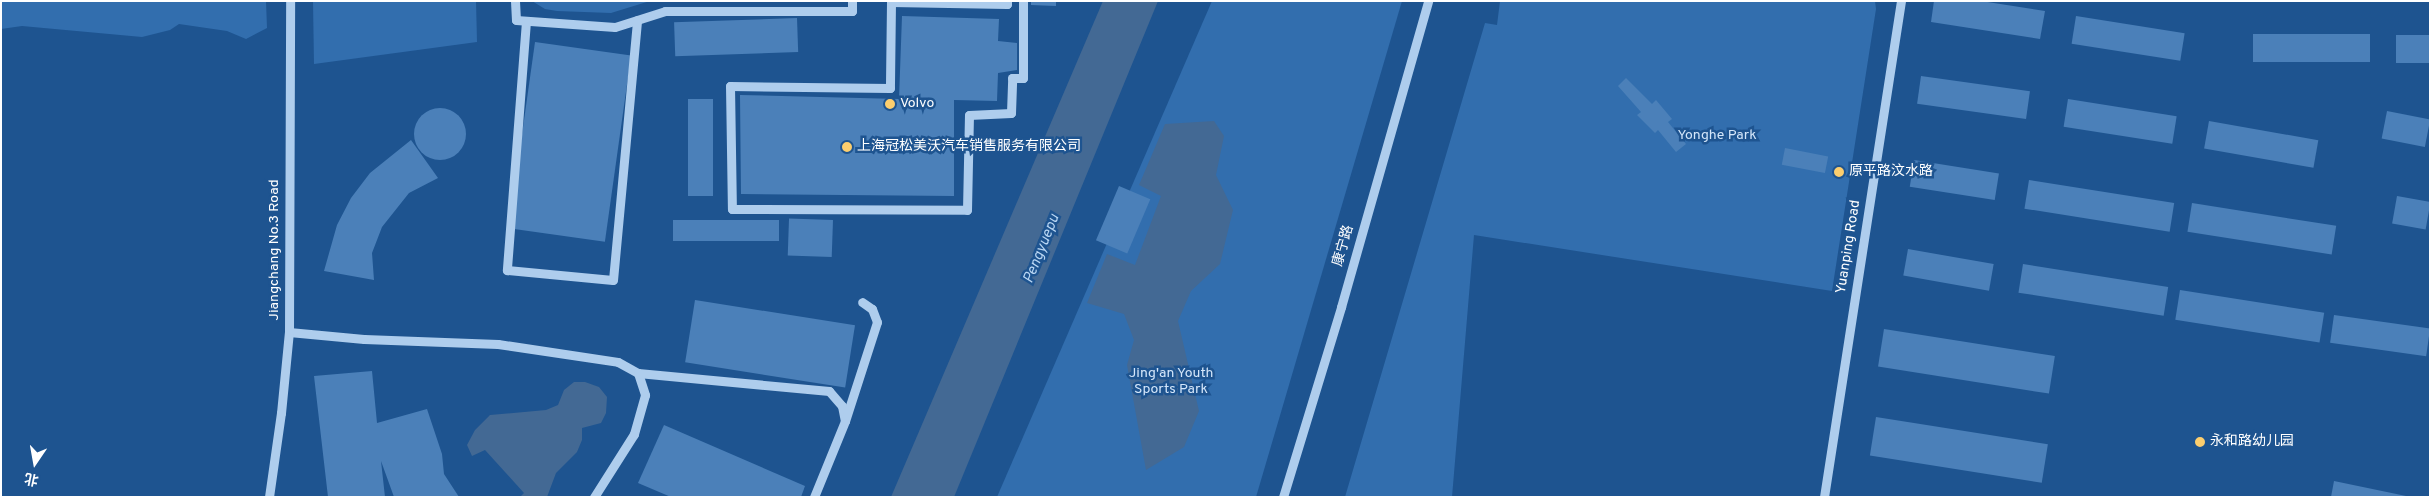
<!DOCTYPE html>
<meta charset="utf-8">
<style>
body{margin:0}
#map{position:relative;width:2431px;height:498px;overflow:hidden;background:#1e5490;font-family:Overpass,"Noto Sans SC",sans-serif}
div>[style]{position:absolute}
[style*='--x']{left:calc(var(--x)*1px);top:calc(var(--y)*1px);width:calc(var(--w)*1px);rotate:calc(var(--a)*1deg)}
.green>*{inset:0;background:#326eae}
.water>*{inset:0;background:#436994}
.building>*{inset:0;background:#4b80b9;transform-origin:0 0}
.round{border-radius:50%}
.minor>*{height:9px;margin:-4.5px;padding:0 4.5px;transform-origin:4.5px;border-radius:4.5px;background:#aecded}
.dots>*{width:14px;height:14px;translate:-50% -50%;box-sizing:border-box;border:2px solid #1e5490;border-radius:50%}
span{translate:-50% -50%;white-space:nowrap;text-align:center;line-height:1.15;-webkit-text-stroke:5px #1e5490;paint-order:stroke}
.poi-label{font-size:14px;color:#fff}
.left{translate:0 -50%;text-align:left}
.park-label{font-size:14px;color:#d4e6fa}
.street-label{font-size:14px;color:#fff}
.water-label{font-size:15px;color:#bad7f4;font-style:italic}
.frame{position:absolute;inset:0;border:2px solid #fff;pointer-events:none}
.north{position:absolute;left:10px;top:438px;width:50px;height:50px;-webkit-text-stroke:4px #1e5490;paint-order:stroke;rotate:192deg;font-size:14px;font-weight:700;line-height:20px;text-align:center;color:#fff}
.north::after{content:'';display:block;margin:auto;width:18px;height:22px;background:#fff;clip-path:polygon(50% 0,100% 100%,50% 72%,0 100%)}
</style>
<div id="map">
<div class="green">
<i style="clip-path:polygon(1px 1px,266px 1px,267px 28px,246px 39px,227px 31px,179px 24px,170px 30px,142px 37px,22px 26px,1px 29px)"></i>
<i style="clip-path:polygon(313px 1px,476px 1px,477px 42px,314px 64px)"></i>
<i style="clip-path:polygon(532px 1px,650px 1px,611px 13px,557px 11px,545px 9px)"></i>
<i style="clip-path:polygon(1212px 1px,1402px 1px,1256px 497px,997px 497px)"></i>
<i style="clip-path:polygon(1500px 1px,1875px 1px,1876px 9px,1832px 291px,1474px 235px,1452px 497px,1345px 497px,1485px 23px,1497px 25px)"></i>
</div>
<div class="water">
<i style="clip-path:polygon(1103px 1px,1158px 1px,954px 497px,891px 497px)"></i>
<i style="clip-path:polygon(1214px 121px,1224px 136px,1216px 175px,1233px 210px,1220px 264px,1191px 291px,1178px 321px,1199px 411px,1184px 447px,1146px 470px,1127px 365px,1134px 340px,1124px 314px,1087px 303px,1107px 254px,1135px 265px,1161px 196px,1139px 185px,1165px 124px)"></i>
<i style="clip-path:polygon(574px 382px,585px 382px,599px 387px,607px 397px,606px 413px,601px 423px,582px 428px,582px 440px,577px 452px,556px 473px,547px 497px,520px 497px,524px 493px,485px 450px,472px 456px,467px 445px,475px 430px,490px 415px,546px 410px,558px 405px,564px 390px)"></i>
</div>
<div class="building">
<i style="clip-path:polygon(1031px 1px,1056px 1px,1056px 6px,1031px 5px)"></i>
<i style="clip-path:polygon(1934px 1px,1981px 1px,2045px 11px,2040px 39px,1931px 22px)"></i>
<i style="clip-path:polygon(902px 16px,999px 19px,998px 41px,1017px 43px,1017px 70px,998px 73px,997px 101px,954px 100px,954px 196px,741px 194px,740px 95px,899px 99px)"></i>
<i style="left:2076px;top:16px;width:110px;height:28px;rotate:9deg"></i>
<i style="left:797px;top:18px;width:34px;height:123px;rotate:88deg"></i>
<i style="left:2253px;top:34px;width:117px;height:28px"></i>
<i style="left:2396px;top:35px;width:34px;height:28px"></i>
<i style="left:535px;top:42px;width:97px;height:188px;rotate:8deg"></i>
<i style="left:1921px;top:76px;width:110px;height:28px;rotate:8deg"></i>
<i style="clip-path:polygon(1626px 78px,1652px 104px,1656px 100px,1672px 119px,1668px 122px,1686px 144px,1676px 152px,1658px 130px,1655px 133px,1637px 115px,1641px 112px,1618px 86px)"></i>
<i style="left:688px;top:99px;width:25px;height:97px"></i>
<i style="left:2068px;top:99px;width:110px;height:28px;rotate:9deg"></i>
<i class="round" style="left:414px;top:108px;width:52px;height:52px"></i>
<i style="left:2387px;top:111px;width:44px;height:28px;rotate:11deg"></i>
<i style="left:2209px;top:121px;width:111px;height:28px;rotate:10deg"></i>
<i style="clip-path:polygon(411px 140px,438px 178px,409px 193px,382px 227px,372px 253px,374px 280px,324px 271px,337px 225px,351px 198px,370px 173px)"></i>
<i style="left:1785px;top:148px;width:44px;height:17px;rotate:11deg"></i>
<i style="left:1914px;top:160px;width:86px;height:27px;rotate:9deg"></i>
<i style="left:2029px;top:180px;width:147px;height:29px;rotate:9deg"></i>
<i style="left:1119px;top:186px;width:34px;height:59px;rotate:23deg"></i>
<i style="left:2397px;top:196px;width:34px;height:28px;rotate:10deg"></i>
<i style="left:2192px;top:203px;width:146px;height:29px;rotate:9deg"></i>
<i style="left:673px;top:220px;width:106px;height:21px"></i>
<i style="left:833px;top:220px;width:37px;height:44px;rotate:92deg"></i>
<i style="left:1908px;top:249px;width:87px;height:27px;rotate:10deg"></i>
<i style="left:2023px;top:264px;width:147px;height:29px;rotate:9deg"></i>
<i style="left:2180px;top:290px;width:146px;height:30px;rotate:9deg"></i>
<i style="left:695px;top:300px;width:162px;height:63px;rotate:9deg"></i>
<i style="left:2334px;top:315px;width:97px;height:28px;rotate:8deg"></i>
<i style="left:1884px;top:329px;width:173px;height:38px;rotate:9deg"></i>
<i style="clip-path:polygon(372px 371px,377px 423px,427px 409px,442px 454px,444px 474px,459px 497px,394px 497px,381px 461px,385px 497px,328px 497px,314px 376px)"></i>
<i style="left:1876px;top:417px;width:174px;height:39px;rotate:9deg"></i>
<i style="clip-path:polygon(664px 425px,805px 486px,801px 497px,671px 497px,638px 483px)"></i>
<i style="clip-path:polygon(2334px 481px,2406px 496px,2406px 497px,2331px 497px)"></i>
</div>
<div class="minor">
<i style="--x:515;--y:1;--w:19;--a:87"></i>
<i style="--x:516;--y:20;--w:99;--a:4"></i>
<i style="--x:615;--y:27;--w:52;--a:-17.7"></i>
<i style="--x:665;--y:11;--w:187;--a:0"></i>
<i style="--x:852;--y:11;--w:10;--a:-90"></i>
<i style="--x:1007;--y:1;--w:3;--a:90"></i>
<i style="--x:1007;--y:4;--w:116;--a:-179"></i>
<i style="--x:891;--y:2;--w:86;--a:90.7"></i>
<i style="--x:890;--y:88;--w:160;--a:-179.3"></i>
<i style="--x:730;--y:86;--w:123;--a:89.1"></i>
<i style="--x:732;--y:209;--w:235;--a:0.2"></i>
<i style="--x:967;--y:210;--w:95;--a:-88.8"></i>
<i style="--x:969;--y:115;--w:42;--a:-2.7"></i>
<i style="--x:1011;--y:113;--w:35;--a:-88"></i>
<i style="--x:1012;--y:78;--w:11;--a:0"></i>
<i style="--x:1023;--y:78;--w:77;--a:-90"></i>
<i style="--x:526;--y:21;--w:250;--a:94.4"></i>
<i style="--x:507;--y:270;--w:106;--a:5.4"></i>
<i style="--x:613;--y:280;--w:261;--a:-84.7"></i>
<i style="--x:289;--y:332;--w:75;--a:5.3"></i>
<i style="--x:364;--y:339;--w:134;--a:2.1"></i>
<i style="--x:498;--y:344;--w:121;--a:8.5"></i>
<i style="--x:618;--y:362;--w:23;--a:29"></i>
<i style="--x:638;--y:373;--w:23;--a:72"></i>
<i style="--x:645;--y:395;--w:41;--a:105.8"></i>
<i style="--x:634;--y:434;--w:75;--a:122.4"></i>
<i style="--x:638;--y:373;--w:192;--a:5.4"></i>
<i style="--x:829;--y:391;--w:20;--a:49"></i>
<i style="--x:842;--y:406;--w:15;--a:79"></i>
<i style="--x:845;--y:421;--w:82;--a:112.2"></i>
<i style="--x:845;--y:421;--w:104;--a:-72.1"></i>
<i style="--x:877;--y:322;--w:14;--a:-111"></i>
<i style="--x:872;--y:309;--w:12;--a:-145"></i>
<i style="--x:269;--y:497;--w:85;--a:-81.9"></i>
<i style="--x:281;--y:413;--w:81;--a:-84.4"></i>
<i style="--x:289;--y:332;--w:331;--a:-89.8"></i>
<i style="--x:1283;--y:497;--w:199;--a:-73"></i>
<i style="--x:1341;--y:307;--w:318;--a:-74.1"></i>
<i style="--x:1824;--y:497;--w:502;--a:-81.18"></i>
</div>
<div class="dots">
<i style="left:890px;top:104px;background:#fcce6e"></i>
<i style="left:847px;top:147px;background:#fcce6e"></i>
<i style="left:1839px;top:172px;background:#fcce6e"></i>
<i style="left:2200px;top:442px;background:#fcce6e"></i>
</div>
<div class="poi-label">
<span class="left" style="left:900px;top:104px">Volvo</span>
<span class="left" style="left:857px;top:147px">上海冠松美沃汽车销售服务有限公司</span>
<span class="left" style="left:1849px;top:172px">原平路汶水路</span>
<span class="left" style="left:2210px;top:442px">永和路幼儿园</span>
</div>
<div class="park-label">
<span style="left:1717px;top:136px">Yonghe Park</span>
<span style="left:1171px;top:382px">Jing'an Youth<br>Sports Park</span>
</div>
<div class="street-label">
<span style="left:1344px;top:246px;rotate:-74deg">康宁路</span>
<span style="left:1849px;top:247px;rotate:-81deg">Yuanping Road</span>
<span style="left:275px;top:250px;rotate:-90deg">Jiangchang No.3 Road</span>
</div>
<div class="water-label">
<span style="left:1042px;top:249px;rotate:-68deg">Pengyuepu</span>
</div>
<div class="frame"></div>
<div class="north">北</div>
</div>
